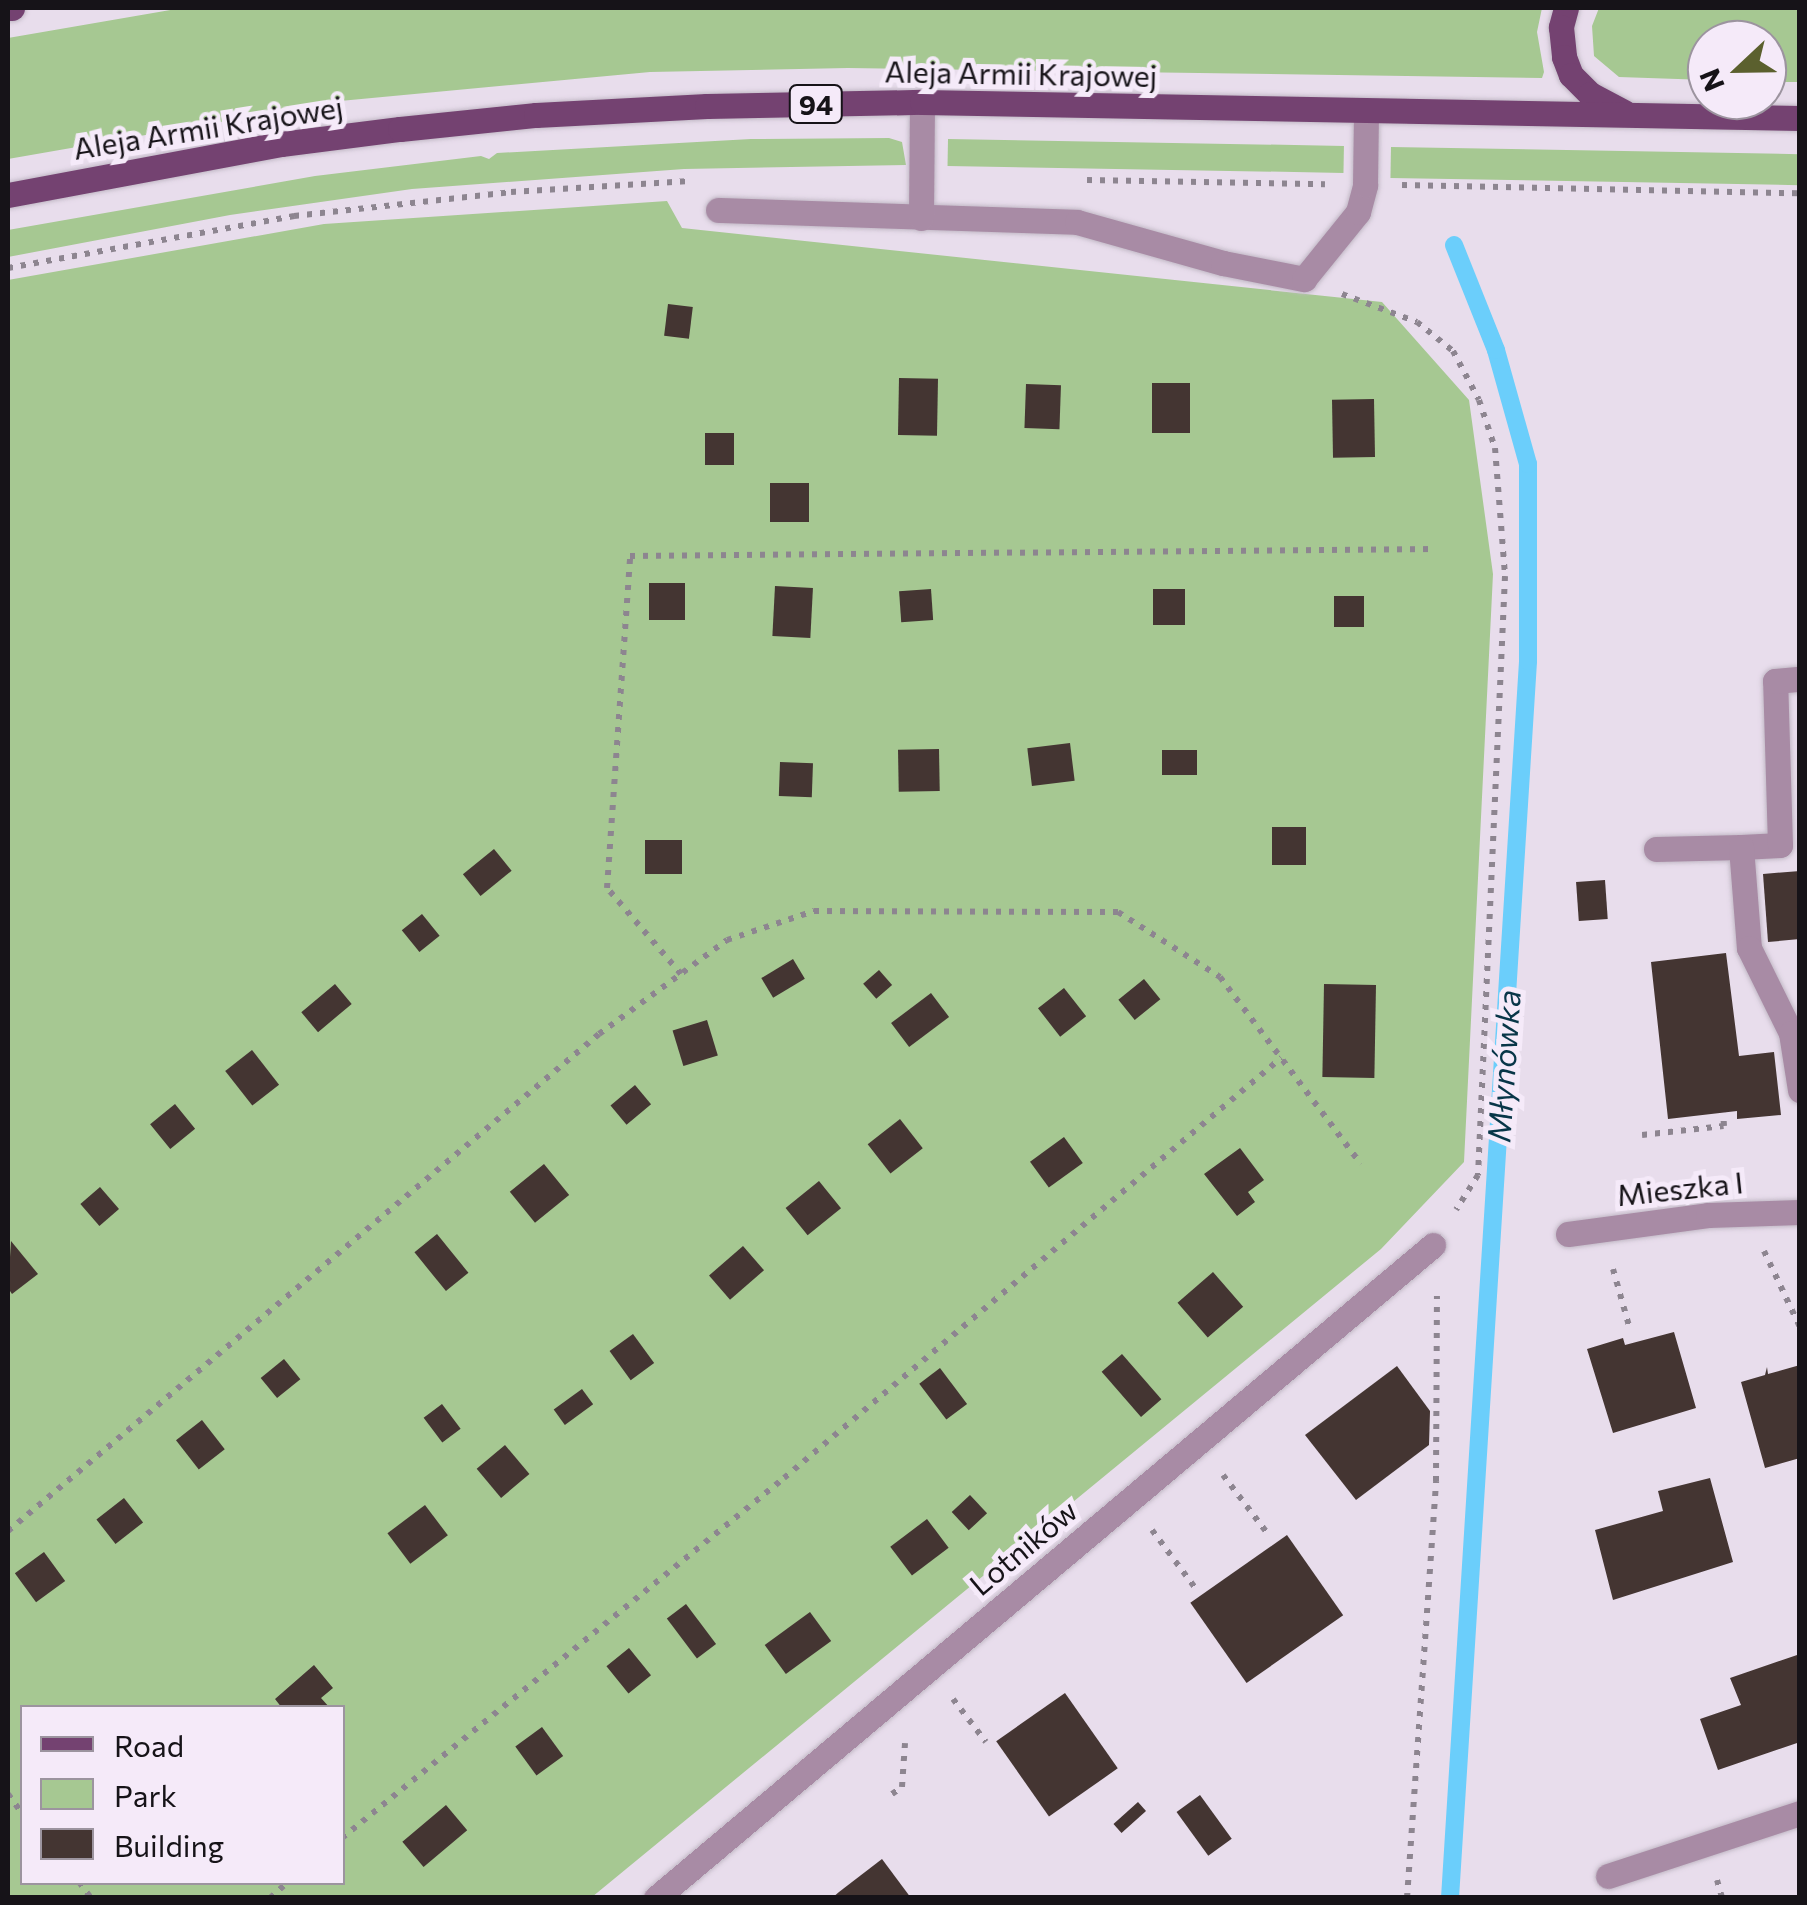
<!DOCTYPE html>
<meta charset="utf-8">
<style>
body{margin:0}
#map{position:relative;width:1807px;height:1905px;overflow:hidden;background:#e8ddec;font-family:Commissioner,sans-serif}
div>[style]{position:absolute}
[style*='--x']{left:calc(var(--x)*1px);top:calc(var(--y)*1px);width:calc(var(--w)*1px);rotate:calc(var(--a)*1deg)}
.green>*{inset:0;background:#a6c892;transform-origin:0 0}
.stream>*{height:18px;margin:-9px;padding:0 9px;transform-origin:9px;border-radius:9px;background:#6bcefb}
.building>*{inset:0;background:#443532;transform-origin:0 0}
.path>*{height:6px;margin-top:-3px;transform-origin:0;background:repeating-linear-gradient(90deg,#8d8590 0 5px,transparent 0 13px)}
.roads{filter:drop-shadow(0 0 2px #c2b9c6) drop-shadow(0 0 2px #c2b9c6)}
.minor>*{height:25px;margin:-12.5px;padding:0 12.5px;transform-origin:12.5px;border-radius:12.5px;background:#a88ba5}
.major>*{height:25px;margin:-12.5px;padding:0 12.5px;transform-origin:12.5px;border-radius:12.5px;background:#744271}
span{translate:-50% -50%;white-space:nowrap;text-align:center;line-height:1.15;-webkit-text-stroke:10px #f5eaf9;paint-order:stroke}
.shield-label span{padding:2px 8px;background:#f5eaf9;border:2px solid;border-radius:8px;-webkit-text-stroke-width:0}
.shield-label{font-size:28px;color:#161318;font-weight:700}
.street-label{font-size:30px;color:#161318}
.water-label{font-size:32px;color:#083648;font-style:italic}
.frame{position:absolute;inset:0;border:10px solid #161318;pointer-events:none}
.legend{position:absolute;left:20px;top:1705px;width:325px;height:180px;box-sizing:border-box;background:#f5eaf9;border:2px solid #9c949f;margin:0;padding:12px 18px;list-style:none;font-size:30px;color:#161318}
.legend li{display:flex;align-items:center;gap:20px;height:50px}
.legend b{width:50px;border:2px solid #9c949f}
.north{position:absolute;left:1687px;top:20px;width:100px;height:100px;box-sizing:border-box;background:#f5eaf9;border:2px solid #9c949f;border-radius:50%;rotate:248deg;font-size:28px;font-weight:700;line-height:40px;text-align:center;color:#161318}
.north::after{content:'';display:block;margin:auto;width:35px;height:45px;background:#5b602e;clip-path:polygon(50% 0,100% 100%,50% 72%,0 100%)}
</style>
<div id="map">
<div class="green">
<i style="clip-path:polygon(182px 8px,1542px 8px,1537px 32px,1544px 72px,1542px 78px,848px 68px,650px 72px,340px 101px,8px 159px,8px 38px)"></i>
<i style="clip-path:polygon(1599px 8px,1799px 8px,1799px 82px,1767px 82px,1767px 40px,1707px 40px,1707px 80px,1619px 77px,1594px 56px,1592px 26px)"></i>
<i style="clip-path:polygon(889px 138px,902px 142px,906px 165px,684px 169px,412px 189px,230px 215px,8px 257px,8px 230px,315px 176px,481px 156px,489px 159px,497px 153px,751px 139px)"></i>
<i style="left:948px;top:139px;width:396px;height:27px;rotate:1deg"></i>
<i style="left:1391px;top:147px;width:409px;height:31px;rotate:1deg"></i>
<i style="clip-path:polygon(evenodd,667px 201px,682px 228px,1382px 302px,1469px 400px,1493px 574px,1464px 1162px,1381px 1249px,592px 1897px,8px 1898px,8px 280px,324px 224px,667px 201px,22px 1708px,342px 1708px,342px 1882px,22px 1882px,22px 1708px)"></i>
</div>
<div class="stream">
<i style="--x:1450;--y:1898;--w:1239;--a:-86.39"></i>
<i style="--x:1528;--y:661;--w:197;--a:-90"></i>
<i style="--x:1528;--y:464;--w:118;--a:-105.7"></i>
<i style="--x:1496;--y:350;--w:113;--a:-111.8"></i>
</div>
<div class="building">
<i style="left:668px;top:304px;width:25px;height:32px;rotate:7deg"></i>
<i style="left:899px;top:378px;width:39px;height:57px;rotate:1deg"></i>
<i style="left:1152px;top:383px;width:38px;height:50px"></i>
<i style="left:1026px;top:384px;width:35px;height:44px;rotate:2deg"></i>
<i style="left:1374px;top:399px;width:58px;height:42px;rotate:89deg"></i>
<i style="left:705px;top:433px;width:29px;height:32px"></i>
<i style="left:770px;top:483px;width:39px;height:39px"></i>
<i style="left:685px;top:583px;width:37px;height:36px;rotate:90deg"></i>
<i style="left:775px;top:586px;width:38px;height:50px;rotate:3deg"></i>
<i style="left:931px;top:589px;width:31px;height:32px;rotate:86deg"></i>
<i style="left:1153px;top:589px;width:32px;height:36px"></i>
<i style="left:1334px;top:596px;width:30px;height:31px"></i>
<i style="left:1070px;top:743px;width:38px;height:43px;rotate:83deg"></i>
<i style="left:939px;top:749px;width:42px;height:41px;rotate:89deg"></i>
<i style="left:1162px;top:750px;width:35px;height:25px"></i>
<i style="left:780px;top:762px;width:33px;height:34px;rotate:2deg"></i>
<i style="left:1272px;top:827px;width:34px;height:38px"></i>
<i style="left:645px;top:840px;width:37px;height:34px"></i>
<i style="left:494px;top:849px;width:28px;height:40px;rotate:51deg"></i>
<i style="clip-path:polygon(1800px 871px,1800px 939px,1768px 942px,1763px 874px)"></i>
<i style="left:1605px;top:880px;width:39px;height:29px;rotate:86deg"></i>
<i style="left:422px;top:914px;width:28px;height:26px;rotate:51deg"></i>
<i style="clip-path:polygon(1726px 953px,1739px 1056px,1774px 1052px,1781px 1115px,1737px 1119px,1737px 1111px,1668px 1119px,1651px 962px)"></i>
<i style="left:793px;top:959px;width:23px;height:37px;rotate:59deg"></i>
<i style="left:879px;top:970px;width:20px;height:21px;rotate:49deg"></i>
<i style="left:1144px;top:979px;width:26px;height:33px;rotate:51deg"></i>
<i style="left:335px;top:984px;width:26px;height:44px;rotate:50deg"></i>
<i style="left:1324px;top:984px;width:52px;height:93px;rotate:1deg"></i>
<i style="left:1064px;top:988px;width:36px;height:33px;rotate:52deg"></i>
<i style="left:931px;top:993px;width:30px;height:50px;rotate:53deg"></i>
<i style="left:707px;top:1020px;width:37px;height:36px;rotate:73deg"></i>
<i style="left:252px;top:1050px;width:44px;height:34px;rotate:52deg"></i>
<i style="left:635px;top:1085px;width:25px;height:32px;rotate:50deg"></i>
<i style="left:175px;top:1104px;width:32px;height:32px;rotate:51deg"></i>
<i style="left:900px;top:1119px;width:37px;height:41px;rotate:52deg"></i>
<i style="left:1064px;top:1137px;width:32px;height:42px;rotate:54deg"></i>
<i style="clip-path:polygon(1240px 1148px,1264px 1180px,1248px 1192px,1255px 1202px,1237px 1216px,1204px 1174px)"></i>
<i style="left:544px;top:1164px;width:40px;height:44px;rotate:51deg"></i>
<i style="left:819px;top:1181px;width:35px;height:43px;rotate:51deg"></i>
<i style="left:100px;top:1187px;width:29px;height:26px;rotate:49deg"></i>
<i style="left:437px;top:1234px;width:50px;height:29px;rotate:51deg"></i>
<i style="clip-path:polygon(11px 1241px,38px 1274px,12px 1294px,8px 1288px)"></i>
<i style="left:743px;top:1246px;width:32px;height:45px;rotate:49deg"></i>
<i style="left:1213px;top:1272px;width:46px;height:47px;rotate:49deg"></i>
<i style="clip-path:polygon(1674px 1332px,1696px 1408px,1613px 1433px,1587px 1349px,1623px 1338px,1625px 1345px)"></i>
<i style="left:633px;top:1334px;width:36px;height:29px;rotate:54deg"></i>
<i style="left:1122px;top:1354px;width:60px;height:27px;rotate:49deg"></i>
<i style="left:284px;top:1359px;width:26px;height:30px;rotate:51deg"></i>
<i style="clip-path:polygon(1800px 1365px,1800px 1458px,1765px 1468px,1741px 1382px,1765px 1375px,1767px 1367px,1768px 1374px)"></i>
<i style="clip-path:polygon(1397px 1366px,1430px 1411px,1429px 1445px,1356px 1500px,1305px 1435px)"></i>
<i style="left:940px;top:1368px;width:45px;height:26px;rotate:53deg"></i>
<i style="left:582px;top:1389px;width:19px;height:35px;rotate:54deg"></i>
<i style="left:442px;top:1404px;width:31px;height:23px;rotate:53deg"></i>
<i style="left:202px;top:1420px;width:37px;height:33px;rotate:52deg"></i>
<i style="left:505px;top:1445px;width:38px;height:37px;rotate:50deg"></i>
<i style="clip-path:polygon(1710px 1478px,1733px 1562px,1613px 1600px,1595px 1530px,1663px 1511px,1658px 1491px)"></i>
<i style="left:970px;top:1495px;width:25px;height:25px;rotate:47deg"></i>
<i style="left:124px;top:1498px;width:31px;height:35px;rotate:52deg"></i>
<i style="left:425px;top:1505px;width:38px;height:47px;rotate:53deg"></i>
<i style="left:927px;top:1519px;width:36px;height:46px;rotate:53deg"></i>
<i style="left:1287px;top:1535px;width:98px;height:118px;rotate:55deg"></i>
<i style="left:44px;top:1552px;width:36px;height:36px;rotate:54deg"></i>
<i style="left:686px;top:1604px;width:50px;height:24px;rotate:53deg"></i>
<i style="left:810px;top:1612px;width:36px;height:56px;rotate:54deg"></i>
<i style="left:629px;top:1648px;width:35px;height:29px;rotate:51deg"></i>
<i style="clip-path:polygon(1800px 1654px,1800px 1742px,1718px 1770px,1700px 1719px,1741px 1705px,1730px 1678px)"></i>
<i style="clip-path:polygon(314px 1665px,333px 1688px,321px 1698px,330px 1708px,282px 1708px,275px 1699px)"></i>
<i style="left:1065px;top:1693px;width:92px;height:84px;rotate:55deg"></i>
<i style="left:542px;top:1727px;width:36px;height:33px;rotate:54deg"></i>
<i style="left:1200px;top:1795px;width:54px;height:29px;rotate:54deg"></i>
<i style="left:1138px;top:1802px;width:12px;height:33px;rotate:48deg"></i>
<i style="left:446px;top:1805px;width:33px;height:57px;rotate:50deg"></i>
<i style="clip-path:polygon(882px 1859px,911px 1898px,832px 1898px,839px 1892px)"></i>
</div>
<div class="path">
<i style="--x:1087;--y:180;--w:238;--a:1"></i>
<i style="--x:1402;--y:185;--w:398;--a:1.2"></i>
<i style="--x:8;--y:268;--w:291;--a:-10.3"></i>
<i style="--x:294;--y:216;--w:218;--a:-6.3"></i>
<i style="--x:511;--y:192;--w:179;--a:-3.5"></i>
<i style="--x:1342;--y:294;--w:80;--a:20.5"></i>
<i style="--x:1417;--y:322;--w:46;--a:38.9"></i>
<i style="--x:1453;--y:351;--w:55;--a:62"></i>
<i style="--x:1479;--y:400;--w:51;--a:71.6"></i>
<i style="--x:1495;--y:448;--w:128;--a:85.5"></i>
<i style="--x:1505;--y:576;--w:600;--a:92.58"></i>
<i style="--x:1478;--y:1175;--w:41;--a:122.2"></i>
<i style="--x:681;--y:974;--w:113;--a:-130.7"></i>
<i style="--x:607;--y:888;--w:333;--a:-86"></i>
<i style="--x:630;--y:556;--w:806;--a:-0.5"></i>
<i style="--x:1642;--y:1135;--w:82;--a:-6.3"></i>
<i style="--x:1724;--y:1126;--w:13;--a:-94"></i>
<i style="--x:1764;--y:1251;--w:84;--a:64.7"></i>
<i style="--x:1613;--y:1269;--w:59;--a:74.3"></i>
<i style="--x:1223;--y:1475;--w:74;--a:52.7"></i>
<i style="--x:1152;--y:1530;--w:74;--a:53.3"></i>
<i style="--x:8;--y:1531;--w:772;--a:-40.06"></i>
<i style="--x:599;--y:1034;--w:159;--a:-36.3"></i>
<i style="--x:727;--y:940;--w:92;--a:-18.4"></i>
<i style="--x:814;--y:911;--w:304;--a:0.2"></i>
<i style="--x:1118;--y:912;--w:121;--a:32.5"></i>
<i style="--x:1220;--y:977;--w:234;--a:53"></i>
<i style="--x:953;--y:1699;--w:54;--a:52.5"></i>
<i style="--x:8;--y:1794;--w:24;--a:54"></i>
<i style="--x:892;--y:1794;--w:12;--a:-35"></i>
<i style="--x:902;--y:1787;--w:44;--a:-86.1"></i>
<i style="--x:342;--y:1838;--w:570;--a:-39.16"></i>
<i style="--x:784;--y:1478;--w:651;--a:-40.2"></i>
<i style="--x:1717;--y:1880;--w:19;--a:74"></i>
<i style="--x:79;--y:1882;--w:20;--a:53"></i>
<i style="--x:270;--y:1898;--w:24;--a:-42"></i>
<i style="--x:1407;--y:1898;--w:418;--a:-86"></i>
<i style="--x:1436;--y:1481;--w:185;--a:-89.7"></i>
</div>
<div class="roads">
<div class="minor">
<i style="--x:718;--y:210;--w:359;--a:1.9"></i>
<i style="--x:1077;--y:222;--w:152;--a:15.7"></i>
<i style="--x:1223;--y:263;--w:83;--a:11.2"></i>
<i style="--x:1304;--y:279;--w:86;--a:-51.1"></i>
<i style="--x:1358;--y:212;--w:28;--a:-75"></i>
<i style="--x:1365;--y:185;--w:74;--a:-89.2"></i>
<i style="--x:921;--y:218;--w:116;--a:-89.5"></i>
<i style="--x:1741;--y:847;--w:39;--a:-3"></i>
<i style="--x:1780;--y:845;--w:164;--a:-91.7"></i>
<i style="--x:1775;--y:681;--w:25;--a:-5"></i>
<i style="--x:1656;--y:849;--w:85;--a:-1.3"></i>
<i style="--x:1741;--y:847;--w:101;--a:85.5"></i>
<i style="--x:1749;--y:948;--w:95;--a:63.7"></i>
<i style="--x:1791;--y:1033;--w:58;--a:81"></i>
<i style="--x:1568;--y:1234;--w:141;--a:-7.7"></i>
<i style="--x:1708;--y:1215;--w:92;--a:-1.9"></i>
<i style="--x:1608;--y:1876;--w:202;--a:-18.2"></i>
<i style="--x:656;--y:1898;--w:1015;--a:-40.04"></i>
</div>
<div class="major">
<i style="--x:8;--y:8;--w:4;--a:0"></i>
<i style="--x:1566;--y:8;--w:20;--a:105"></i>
<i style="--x:1561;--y:27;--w:30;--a:84"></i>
<i style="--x:1564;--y:57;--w:19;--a:69"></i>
<i style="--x:1571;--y:75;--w:27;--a:45"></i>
<i style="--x:1590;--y:94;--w:38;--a:28"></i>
<i style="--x:8;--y:195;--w:278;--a:-10.6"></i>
<i style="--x:281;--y:144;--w:120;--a:-7.2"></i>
<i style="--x:400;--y:129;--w:137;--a:-5.9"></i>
<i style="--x:536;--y:115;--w:171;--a:-3"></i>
<i style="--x:707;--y:106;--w:215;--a:-1.1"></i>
<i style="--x:922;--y:102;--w:878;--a:1.04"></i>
</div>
</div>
<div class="shield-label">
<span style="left:816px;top:104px">94</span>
</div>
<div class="street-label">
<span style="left:1021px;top:73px;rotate:1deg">Aleja Armii Krajowej</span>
<span style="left:208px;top:127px;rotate:-9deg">Aleja Armii Krajowej</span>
<span style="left:1680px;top:1188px;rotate:-6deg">Mieszka I</span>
<span style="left:1023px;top:1547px;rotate:-40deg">Lotników</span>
</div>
<div class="water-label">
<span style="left:1503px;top:1066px;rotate:-86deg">Młynówka</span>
</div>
<div class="frame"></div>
<ul class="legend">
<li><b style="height:12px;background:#744271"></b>Road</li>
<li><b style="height:28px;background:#a6c892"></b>Park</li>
<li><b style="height:28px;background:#443532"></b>Building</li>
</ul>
<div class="north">N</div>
</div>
